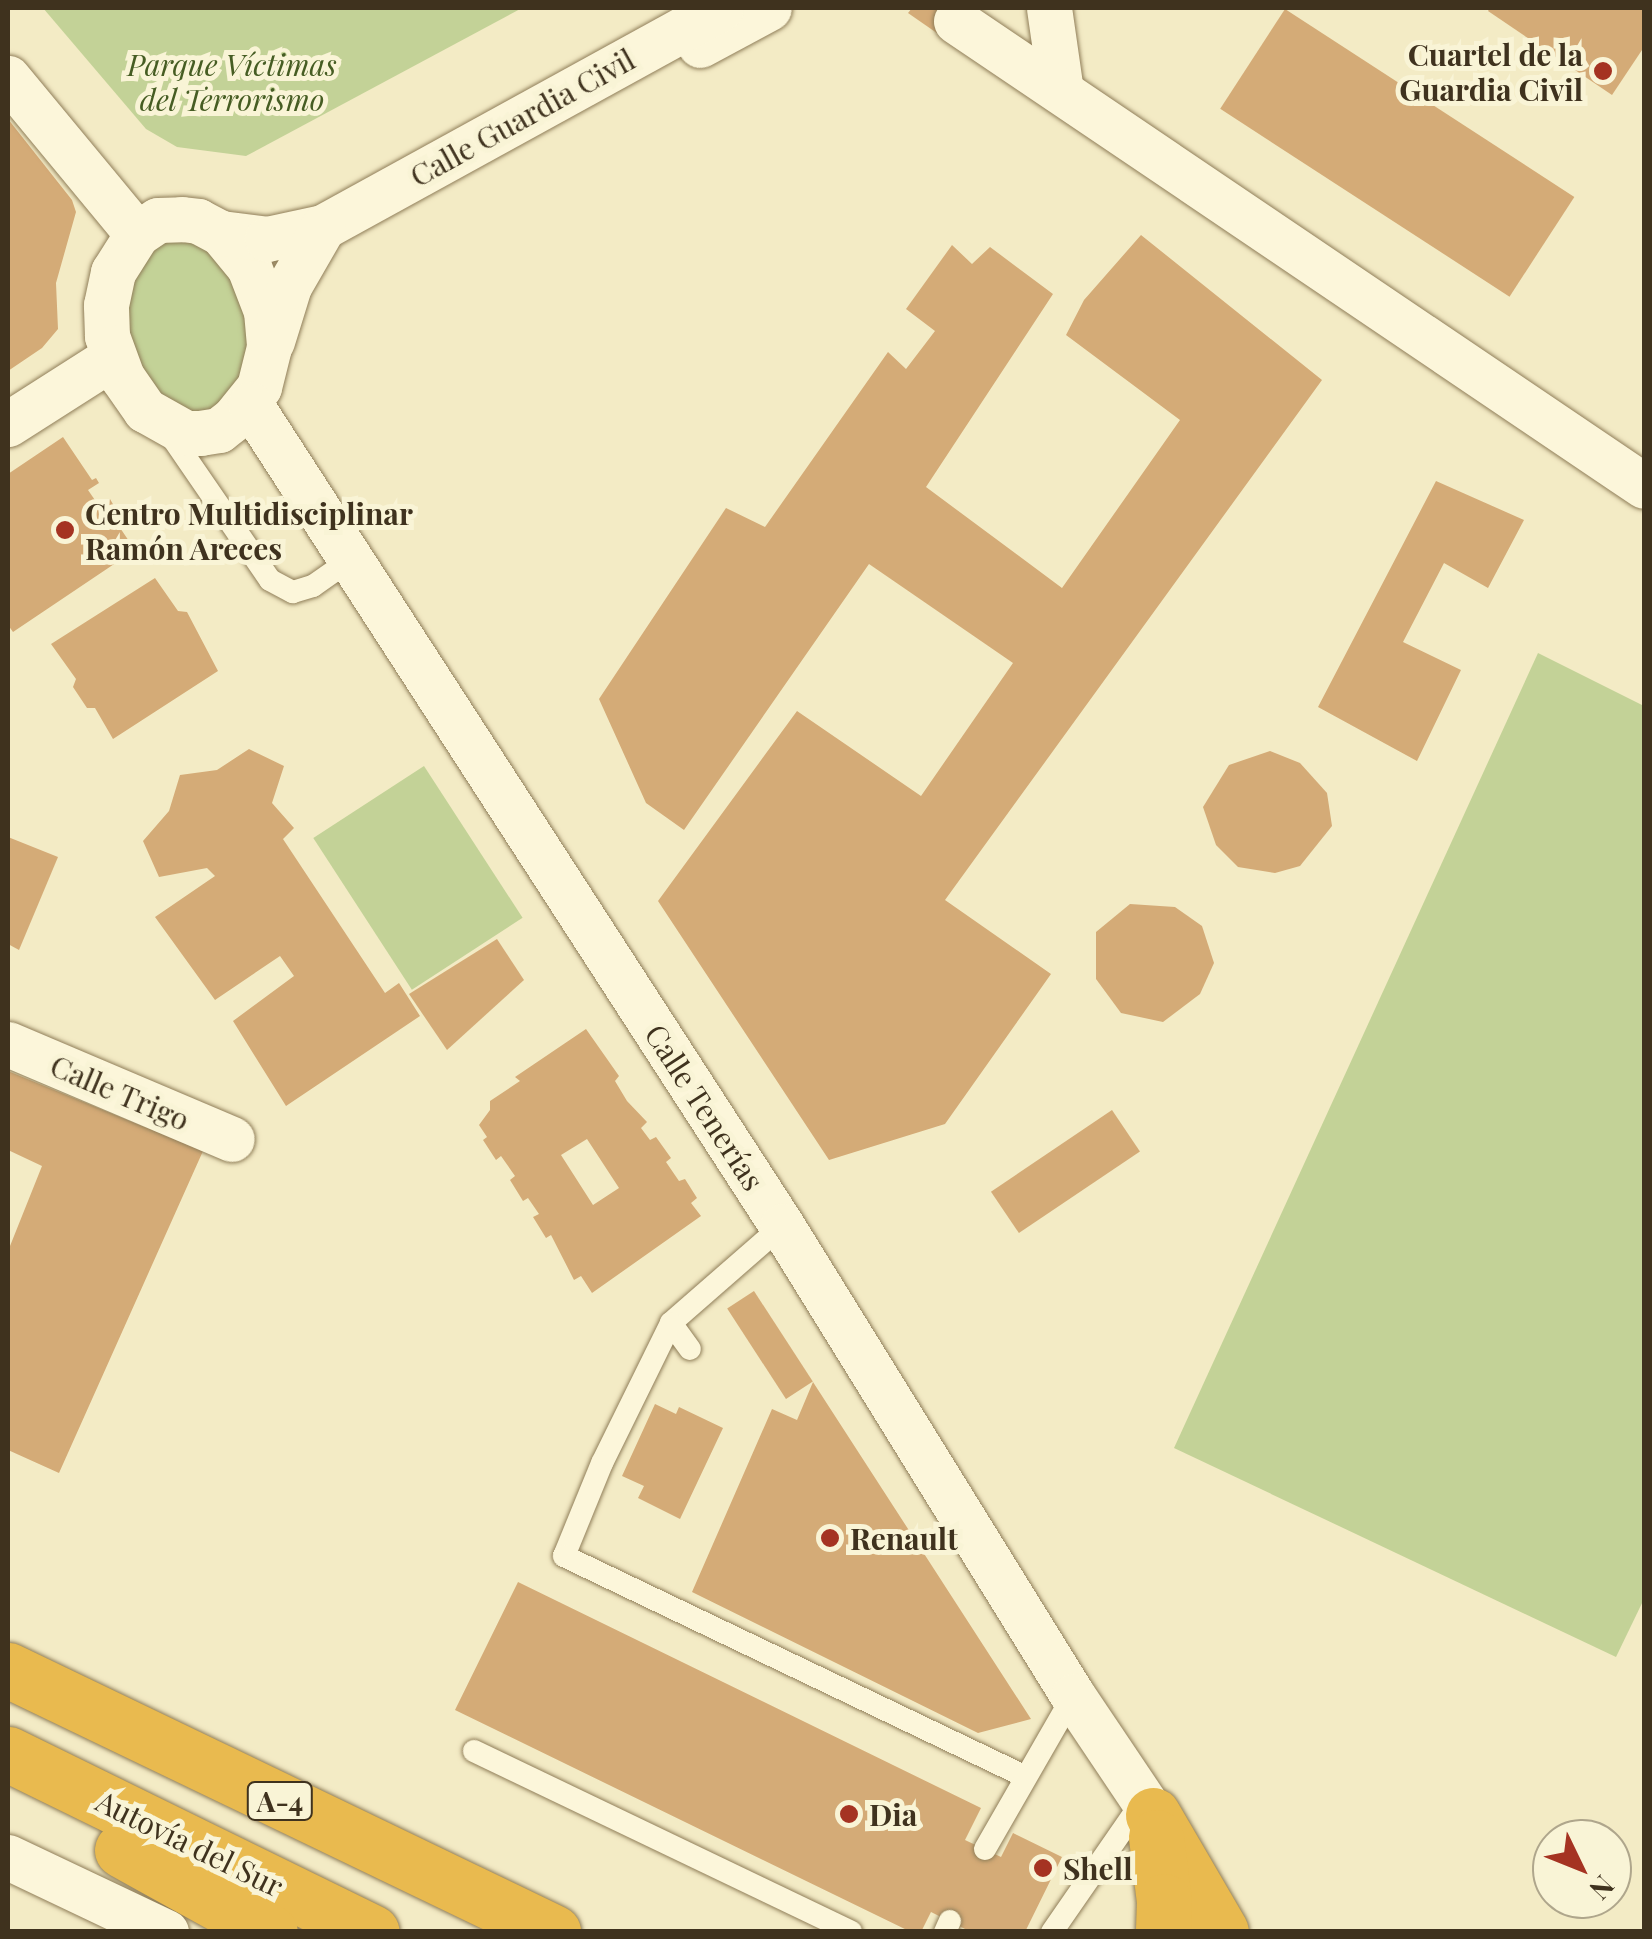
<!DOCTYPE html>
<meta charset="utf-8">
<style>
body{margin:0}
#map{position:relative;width:1652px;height:1939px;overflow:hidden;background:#f3ebc5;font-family:"Playfair Display",serif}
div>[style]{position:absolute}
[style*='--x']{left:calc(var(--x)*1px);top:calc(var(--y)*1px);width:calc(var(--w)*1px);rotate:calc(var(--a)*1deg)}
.green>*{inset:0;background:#c3d297;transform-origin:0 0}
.building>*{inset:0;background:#d4ab77;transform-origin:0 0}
.roads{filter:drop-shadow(0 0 2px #907e59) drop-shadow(0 0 2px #907e59)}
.lane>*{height:22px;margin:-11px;padding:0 11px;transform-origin:11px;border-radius:11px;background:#fcf6da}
.street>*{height:45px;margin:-22.5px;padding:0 22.5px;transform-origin:22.5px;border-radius:22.5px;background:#fcf6da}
.highway>*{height:55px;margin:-27.5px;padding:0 27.5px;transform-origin:27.5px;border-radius:27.5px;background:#e9ba4f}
.dots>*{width:28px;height:28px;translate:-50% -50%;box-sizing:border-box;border:5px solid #f9f4d6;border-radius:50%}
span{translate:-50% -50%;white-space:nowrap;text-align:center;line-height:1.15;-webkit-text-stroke:10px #f9f4d6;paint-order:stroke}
.shield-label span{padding:2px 8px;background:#f9f4d6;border:2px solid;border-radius:8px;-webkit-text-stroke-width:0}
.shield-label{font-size:28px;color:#3f321e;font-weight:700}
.poi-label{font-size:30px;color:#3f321e;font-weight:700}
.right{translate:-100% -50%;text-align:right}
.left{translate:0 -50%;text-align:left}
.park-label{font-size:30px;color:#465d23;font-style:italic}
.street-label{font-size:30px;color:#3f321e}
.frame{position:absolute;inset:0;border:10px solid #3f321e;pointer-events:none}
.north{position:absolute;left:1532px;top:1819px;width:100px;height:100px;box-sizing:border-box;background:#f9f4d6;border:2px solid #afa68c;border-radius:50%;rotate:133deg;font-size:28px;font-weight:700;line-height:40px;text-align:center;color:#3f321e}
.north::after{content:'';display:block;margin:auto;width:35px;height:45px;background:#a53322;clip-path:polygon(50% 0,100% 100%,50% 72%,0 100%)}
</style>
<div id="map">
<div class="green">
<i style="clip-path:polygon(43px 8px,522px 8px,246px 156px,177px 147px,146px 129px)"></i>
<i style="clip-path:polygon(189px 236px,231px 270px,249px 320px,246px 368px,214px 412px,187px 415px,147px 383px,128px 341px,129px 279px,163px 238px)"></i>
<i style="clip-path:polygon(1538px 653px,1644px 706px,1644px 1599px,1616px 1657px,1174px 1448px)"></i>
<i style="left:424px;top:766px;width:181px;height:132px;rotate:57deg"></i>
</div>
<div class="building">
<i style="clip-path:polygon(912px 8px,965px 8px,944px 38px,908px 13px)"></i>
<i style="clip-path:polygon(1490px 8px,1644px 8px,1644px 47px,1612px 95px,1488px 11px)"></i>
<i style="left:1285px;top:9px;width:345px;height:119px;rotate:33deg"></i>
<i style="clip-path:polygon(8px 119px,72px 200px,76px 212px,56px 283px,58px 329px,42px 348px,8px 371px)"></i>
<i style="clip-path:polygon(1141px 235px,1322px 380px,945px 900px,1051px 974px,945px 1124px,829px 1160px,658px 901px,797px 711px,921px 796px,1013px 663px,869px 564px,684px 830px,646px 803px,599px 699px,726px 508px,765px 527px,888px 352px,906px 369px,935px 331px,906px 309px,952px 245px,972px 264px,990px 247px,1053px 294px,926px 487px,1062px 588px,1180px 420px,1066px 335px,1084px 300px)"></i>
<i style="clip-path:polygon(63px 437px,92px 480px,96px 478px,99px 483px,88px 490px,99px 506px,110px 499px,114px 506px,108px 510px,135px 550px,13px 632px,8px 625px,8px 474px)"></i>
<i style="clip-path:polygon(1436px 481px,1524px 520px,1488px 588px,1444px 563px,1403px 642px,1461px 670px,1417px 761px,1318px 707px)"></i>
<i style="clip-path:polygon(155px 578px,178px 611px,187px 612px,218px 671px,113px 739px,95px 708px,87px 708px,73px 687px,76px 679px,51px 644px)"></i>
<i style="clip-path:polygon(249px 749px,284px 766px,272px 803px,294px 828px,283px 839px,385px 993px,399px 983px,420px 1016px,286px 1106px,233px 1021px,294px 976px,280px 956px,215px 1000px,155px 917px,215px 876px,207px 868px,159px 877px,143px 841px,169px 811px,180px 775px,217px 770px)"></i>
<i style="clip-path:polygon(1270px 751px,1300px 763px,1327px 793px,1332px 826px,1300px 866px,1275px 873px,1238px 867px,1216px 845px,1203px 807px,1229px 765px)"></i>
<i style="clip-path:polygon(8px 837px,58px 857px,19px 950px,8px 944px)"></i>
<i style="clip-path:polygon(1130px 904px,1175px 907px,1202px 926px,1214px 963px,1200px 994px,1163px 1022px,1121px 1013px,1096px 979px,1096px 932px)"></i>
<i style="clip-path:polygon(497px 939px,524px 980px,447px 1050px,409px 994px)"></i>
<i style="clip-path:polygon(evenodd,586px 1029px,619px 1076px,615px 1081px,627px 1101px,647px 1122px,641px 1128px,650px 1140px,656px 1137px,671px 1158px,666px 1162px,679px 1181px,685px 1179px,697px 1198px,691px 1203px,701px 1216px,592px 1293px,581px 1276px,574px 1280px,551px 1235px,546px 1238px,533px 1217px,539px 1214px,528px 1198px,523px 1201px,510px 1180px,515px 1176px,501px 1156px,496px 1160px,483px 1140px,487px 1137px,479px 1125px,490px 1110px,490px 1101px,520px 1081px,515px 1077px,586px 1029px,587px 1139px,619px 1188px,593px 1205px,561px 1155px,587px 1139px)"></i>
<i style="clip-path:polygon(8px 1071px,203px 1151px,59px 1473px,8px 1450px,8px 1251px,42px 1166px,8px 1150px)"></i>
<i style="left:1112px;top:1110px;width:50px;height:146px;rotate:56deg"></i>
<i style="left:754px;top:1291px;width:108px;height:32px;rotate:57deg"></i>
<i style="clip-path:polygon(813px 1382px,1031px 1719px,978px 1733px,692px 1592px,772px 1409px,797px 1420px)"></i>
<i style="clip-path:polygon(655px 1404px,676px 1414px,679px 1407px,723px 1428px,680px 1519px,638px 1498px,644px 1486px,622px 1476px)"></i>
<i style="clip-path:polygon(518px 1582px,981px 1808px,965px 1840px,1001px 1857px,1013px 1833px,1062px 1857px,1025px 1932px,971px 1932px,931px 1912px,921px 1932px,911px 1932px,455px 1710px)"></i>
</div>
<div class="roads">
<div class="lane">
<i style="--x:169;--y:433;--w:178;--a:55.5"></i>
<i style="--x:270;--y:580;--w:26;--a:28"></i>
<i style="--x:293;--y:592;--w:21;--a:-17"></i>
<i style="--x:313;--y:586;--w:45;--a:-35.1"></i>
<i style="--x:782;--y:1226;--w:147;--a:138.9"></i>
<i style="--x:671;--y:1323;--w:156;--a:116.2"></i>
<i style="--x:602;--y:1463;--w:100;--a:112.2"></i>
<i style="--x:564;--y:1556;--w:510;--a:25.56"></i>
<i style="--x:671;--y:1323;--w:32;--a:54"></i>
<i style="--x:474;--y:1751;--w:418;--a:25.6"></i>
<i style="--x:985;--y:1849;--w:177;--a:-60.1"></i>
<i style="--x:945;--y:1932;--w:12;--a:-66"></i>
<i style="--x:1052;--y:1932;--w:162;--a:-55.3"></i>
</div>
<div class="street">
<i style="--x:1049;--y:8;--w:84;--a:81.8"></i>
<i style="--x:956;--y:21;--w:830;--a:34.05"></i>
<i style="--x:700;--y:45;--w:78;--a:-28.2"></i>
<i style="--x:8;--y:78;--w:202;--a:50.4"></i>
<i style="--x:182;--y:219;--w:16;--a:7"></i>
<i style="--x:198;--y:221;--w:26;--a:28"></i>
<i style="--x:221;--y:233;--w:44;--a:50.5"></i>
<i style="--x:249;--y:267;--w:47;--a:68.9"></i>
<i style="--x:266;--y:311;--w:36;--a:85"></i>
<i style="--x:269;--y:347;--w:41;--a:104"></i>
<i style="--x:259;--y:387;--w:41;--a:129.1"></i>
<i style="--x:233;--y:419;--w:18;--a:142"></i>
<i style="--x:219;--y:430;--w:18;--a:171"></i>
<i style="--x:201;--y:433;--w:15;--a:180"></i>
<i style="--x:186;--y:433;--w:47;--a:-150.7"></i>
<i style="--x:145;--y:410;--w:40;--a:-124.9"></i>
<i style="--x:122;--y:377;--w:44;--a:-110.1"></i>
<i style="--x:107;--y:336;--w:31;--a:-92"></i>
<i style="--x:106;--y:305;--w:34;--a:-78"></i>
<i style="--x:113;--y:272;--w:45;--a:-57.7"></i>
<i style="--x:137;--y:234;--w:25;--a:-34"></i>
<i style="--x:158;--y:220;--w:24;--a:-2"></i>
<i style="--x:221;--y:233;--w:46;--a:7.4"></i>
<i style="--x:267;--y:239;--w:57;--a:-12.1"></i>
<i style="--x:323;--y:227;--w:454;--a:-28.8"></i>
<i style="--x:272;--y:341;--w:58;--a:-72.8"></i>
<i style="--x:289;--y:286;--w:68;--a:-60"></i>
<i style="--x:250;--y:404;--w:979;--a:57.09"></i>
<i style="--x:782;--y:1226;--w:553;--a:58.24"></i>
<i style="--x:1073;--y:1696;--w:143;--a:56.1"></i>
<i style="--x:8;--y:424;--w:125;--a:-32.5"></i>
<i style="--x:8;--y:1044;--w:243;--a:23"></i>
<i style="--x:8;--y:1857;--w:175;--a:25.4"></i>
</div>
<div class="highway">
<i style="--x:8;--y:1670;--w:605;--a:25.68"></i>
<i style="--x:8;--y:1754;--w:405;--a:26.1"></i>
<i style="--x:1153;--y:1815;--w:135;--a:59.8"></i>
<i style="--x:1156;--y:1837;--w:64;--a:82.9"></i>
<i style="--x:1164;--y:1901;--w:31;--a:92"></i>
<i style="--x:122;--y:1850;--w:169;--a:29"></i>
</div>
</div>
<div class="dots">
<i style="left:1603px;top:71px;background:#a53322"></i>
<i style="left:65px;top:530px;background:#a53322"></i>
<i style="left:830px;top:1538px;background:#a53322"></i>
<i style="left:849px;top:1814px;background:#a53322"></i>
<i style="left:1043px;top:1868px;background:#a53322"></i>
</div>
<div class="shield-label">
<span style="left:280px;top:1801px">A-4</span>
</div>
<div class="poi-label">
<span class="right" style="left:1583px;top:71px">Cuartel de la<br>Guardia Civil</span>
<span class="left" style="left:85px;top:530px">Centro Multidisciplinar<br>Ramón Areces</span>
<span class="left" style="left:850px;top:1538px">Renault</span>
<span class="left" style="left:869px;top:1814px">Dia</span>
<span class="left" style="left:1063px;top:1868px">Shell</span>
</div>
<div class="park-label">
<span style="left:232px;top:81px">Parque Víctimas<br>del Terrorismo</span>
</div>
<div class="street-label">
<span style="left:522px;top:117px;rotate:-29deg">Calle Guardia Civil</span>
<span style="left:120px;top:1092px;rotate:23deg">Calle Trigo</span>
<span style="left:705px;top:1107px;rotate:57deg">Calle Tenerías</span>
<span style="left:190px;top:1843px;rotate:26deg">Autovía del Sur</span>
</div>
<div class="frame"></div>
<div class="north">N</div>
</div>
